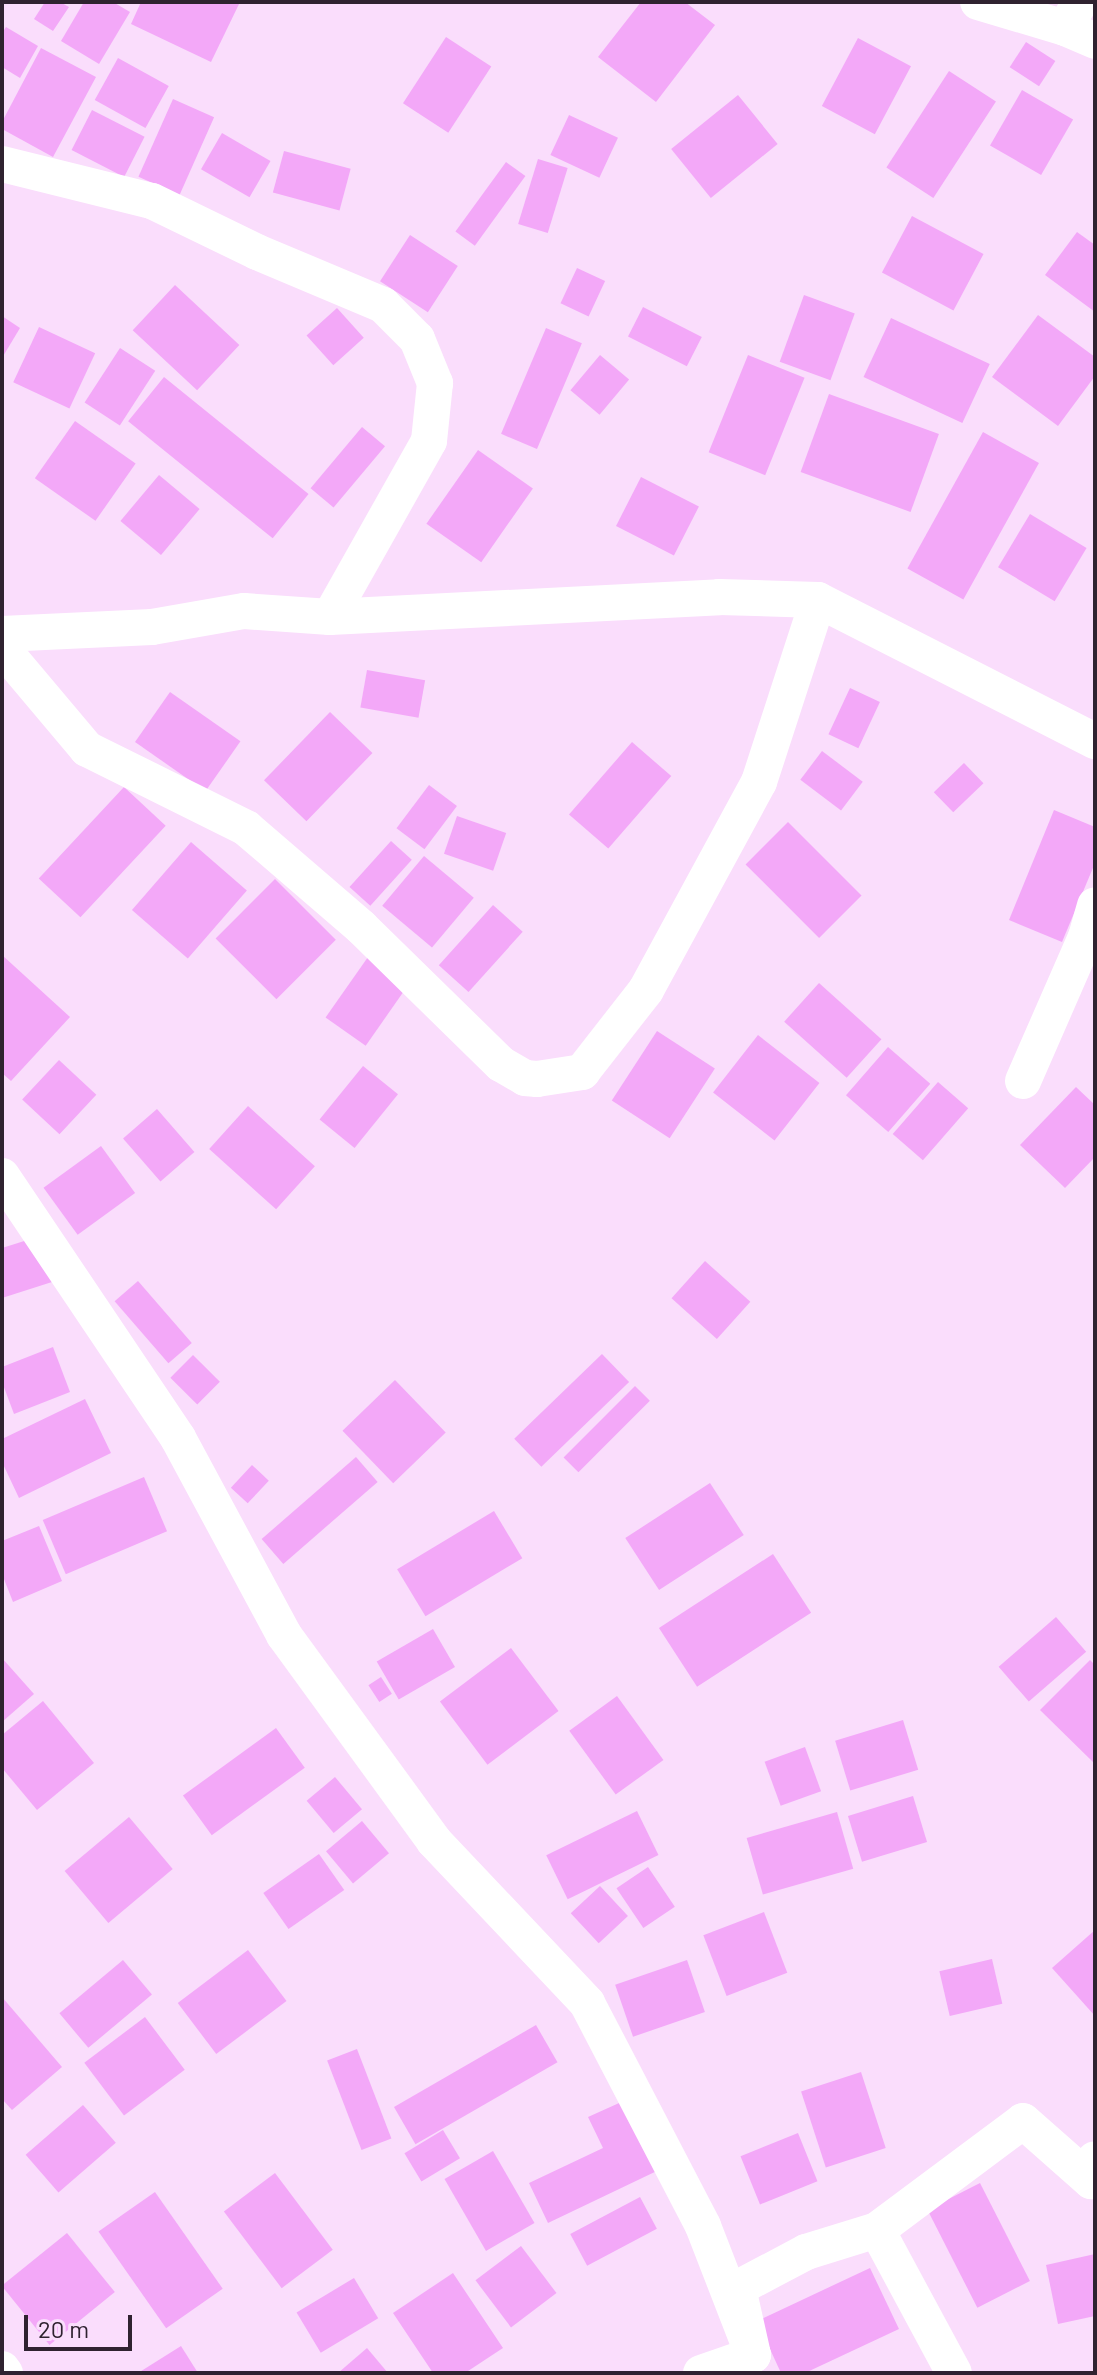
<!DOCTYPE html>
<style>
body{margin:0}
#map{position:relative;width:1097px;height:2375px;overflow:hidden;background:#faddfc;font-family:Barlow,sans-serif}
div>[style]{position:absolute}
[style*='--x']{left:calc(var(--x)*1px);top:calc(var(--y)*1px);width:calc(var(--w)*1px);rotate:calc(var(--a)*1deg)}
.building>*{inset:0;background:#f3a8f8;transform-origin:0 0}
.minor>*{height:36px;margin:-18px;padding:0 18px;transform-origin:18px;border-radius:18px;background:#fff}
span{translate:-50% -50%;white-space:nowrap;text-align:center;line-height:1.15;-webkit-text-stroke:7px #faddfc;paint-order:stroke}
.frame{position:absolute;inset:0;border:4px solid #2f2230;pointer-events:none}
.scale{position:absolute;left:24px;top:2315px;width:108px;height:36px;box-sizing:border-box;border:4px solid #2f2230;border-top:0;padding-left:10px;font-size:24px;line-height:28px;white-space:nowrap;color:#2f2230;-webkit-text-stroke:6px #faddfc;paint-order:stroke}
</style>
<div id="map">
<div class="building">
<i style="clip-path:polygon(45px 2px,60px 2px,69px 7px,53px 31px,34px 19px)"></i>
<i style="clip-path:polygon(84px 2px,113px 2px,130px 12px,99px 64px,61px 41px)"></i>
<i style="clip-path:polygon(141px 2px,240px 2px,211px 62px,131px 24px)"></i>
<i style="clip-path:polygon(641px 2px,685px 2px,715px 25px,656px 102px,598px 57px)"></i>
<i style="clip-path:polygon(6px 27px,38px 46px,20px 78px,2px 67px,2px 33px)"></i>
<i style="left:446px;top:37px;width:54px;height:79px;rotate:33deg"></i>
<i style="left:858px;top:38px;width:60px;height:77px;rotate:28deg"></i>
<i style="left:1026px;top:42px;width:35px;height:30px;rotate:33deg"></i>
<i style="clip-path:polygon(41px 48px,96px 77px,53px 157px,2px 129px,2px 122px)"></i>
<i style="left:118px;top:58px;width:58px;height:48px;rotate:29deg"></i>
<i style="left:949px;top:71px;width:56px;height:115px;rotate:33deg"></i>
<i style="left:1022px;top:90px;width:59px;height:64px;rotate:30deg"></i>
<i style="left:738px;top:95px;width:63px;height:86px;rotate:51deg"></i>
<i style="left:173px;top:99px;width:45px;height:85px;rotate:24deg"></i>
<i style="left:92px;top:110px;width:59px;height:45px;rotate:27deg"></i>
<i style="left:569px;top:115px;width:54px;height:44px;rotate:25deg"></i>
<i style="left:222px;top:133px;width:56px;height:42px;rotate:30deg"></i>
<i style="left:284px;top:151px;width:69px;height:43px;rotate:15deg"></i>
<i style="left:538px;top:159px;width:31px;height:68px;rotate:17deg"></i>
<i style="left:506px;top:162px;width:24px;height:86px;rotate:36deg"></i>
<i style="left:912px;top:216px;width:81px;height:64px;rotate:28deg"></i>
<i style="clip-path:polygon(1077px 232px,1095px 245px,1095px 312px,1045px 275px)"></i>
<i style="left:410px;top:235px;width:57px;height:55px;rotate:33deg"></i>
<i style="left:577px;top:268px;width:31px;height:39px;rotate:25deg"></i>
<i style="left:175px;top:285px;width:88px;height:62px;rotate:43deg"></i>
<i style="left:804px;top:295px;width:54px;height:71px;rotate:20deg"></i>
<i style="left:643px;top:307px;width:66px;height:33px;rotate:27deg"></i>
<i style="left:337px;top:308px;width:40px;height:41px;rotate:48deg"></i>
<i style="clip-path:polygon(1038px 315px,1095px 357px,1095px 376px,1058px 426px,992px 377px)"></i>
<i style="clip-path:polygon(2px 316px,20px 328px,2px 358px)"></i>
<i style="left:891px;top:318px;width:109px;height:65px;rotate:25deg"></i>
<i style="left:39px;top:327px;width:62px;height:61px;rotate:25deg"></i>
<i style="left:546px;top:328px;width:39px;height:115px;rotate:23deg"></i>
<i style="left:120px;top:348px;width:42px;height:65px;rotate:33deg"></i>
<i style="left:600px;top:355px;width:38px;height:46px;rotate:40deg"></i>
<i style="left:748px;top:355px;width:61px;height:105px;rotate:22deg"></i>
<i style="left:164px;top:377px;width:186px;height:57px;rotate:39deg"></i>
<i style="left:829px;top:394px;width:117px;height:83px;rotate:20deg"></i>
<i style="left:75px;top:421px;width:74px;height:70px;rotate:35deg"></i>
<i style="left:362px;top:427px;width:30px;height:80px;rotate:40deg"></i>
<i style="left:983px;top:432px;width:64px;height:156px;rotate:29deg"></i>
<i style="left:478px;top:450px;width:67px;height:90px;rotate:35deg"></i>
<i style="left:159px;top:475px;width:53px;height:60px;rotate:40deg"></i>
<i style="left:641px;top:477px;width:65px;height:55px;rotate:27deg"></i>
<i style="left:1030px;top:514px;width:66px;height:62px;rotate:31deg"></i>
<i style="left:367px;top:670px;width:59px;height:38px;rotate:10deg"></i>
<i style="left:850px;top:688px;width:33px;height:51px;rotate:25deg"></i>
<i style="left:170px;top:692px;width:86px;height:61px;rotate:35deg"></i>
<i style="left:330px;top:712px;width:59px;height:95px;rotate:44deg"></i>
<i style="left:632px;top:742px;width:52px;height:96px;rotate:41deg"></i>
<i style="left:822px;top:751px;width:51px;height:36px;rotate:37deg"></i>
<i style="left:964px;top:763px;width:28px;height:42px;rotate:46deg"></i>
<i style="left:429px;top:785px;width:35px;height:54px;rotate:37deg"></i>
<i style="left:124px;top:787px;width:57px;height:125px;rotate:43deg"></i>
<i style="clip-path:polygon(1054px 810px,1095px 827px,1095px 863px,1062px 942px,1009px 920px)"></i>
<i style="left:457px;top:816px;width:52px;height:40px;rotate:19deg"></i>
<i style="left:788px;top:822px;width:104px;height:60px;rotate:45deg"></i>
<i style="left:391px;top:841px;width:28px;height:62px;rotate:42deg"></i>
<i style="left:191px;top:842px;width:74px;height:90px;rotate:41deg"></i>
<i style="left:424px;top:856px;width:65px;height:65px;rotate:40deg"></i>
<i style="left:275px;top:879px;width:86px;height:84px;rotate:45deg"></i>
<i style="left:493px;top:905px;width:40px;height:81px;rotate:42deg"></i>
<i style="clip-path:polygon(2px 955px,70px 1017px,11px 1081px,2px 1073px)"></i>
<i style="left:368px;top:957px;width:49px;height:74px;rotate:35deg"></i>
<i style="left:819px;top:983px;width:84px;height:52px;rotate:42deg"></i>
<i style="left:657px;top:1031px;width:69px;height:83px;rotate:33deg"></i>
<i style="left:758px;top:1035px;width:78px;height:73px;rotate:38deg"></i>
<i style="left:888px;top:1047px;width:56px;height:64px;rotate:41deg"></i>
<i style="left:59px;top:1060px;width:51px;height:54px;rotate:43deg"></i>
<i style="left:363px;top:1066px;width:45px;height:69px;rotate:39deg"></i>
<i style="left:938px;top:1082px;width:40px;height:69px;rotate:41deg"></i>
<i style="clip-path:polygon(1076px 1087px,1095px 1105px,1095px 1157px,1065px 1188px,1020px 1145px)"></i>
<i style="left:248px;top:1106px;width:90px;height:58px;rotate:42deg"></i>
<i style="left:157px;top:1109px;width:57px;height:45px;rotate:49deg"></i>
<i style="left:101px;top:1146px;width:58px;height:71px;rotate:54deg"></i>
<i style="clip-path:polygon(37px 1237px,52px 1282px,2px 1298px,2px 1248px)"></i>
<i style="left:705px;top:1261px;width:61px;height:50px;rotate:42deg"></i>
<i style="left:138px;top:1281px;width:82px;height:31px;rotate:49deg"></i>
<i style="clip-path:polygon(53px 1347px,70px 1392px,14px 1414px,2px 1382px,2px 1367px)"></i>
<i style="left:602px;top:1354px;width:39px;height:122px;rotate:46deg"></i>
<i style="left:193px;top:1355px;width:38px;height:32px;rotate:45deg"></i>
<i style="left:395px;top:1380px;width:73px;height:73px;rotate:46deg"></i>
<i style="left:635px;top:1386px;width:21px;height:101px;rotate:45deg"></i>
<i style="clip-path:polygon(85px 1399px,111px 1453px,19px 1498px,2px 1462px,2px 1439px)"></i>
<i style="left:356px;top:1457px;width:33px;height:125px;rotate:49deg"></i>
<i style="left:252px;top:1465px;width:23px;height:31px;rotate:43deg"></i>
<i style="left:144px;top:1477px;width:59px;height:110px;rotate:67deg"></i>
<i style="left:710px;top:1483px;width:62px;height:101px;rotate:57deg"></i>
<i style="left:494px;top:1511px;width:55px;height:113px;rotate:59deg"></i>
<i style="clip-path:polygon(39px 1526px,62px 1581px,13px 1602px,2px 1574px,2px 1541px)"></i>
<i style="left:773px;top:1554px;width:70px;height:136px;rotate:57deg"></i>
<i style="left:1056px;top:1617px;width:46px;height:76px;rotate:49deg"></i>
<i style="left:433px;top:1629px;width:44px;height:65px;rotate:60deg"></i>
<i style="left:511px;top:1648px;width:79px;height:89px;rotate:53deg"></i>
<i style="clip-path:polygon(2px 1658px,34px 1694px,2px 1722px)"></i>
<i style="clip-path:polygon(1090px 1660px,1095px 1665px,1095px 1764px,1040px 1710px)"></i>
<i style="left:381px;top:1677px;width:20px;height:15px;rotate:57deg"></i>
<i style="left:617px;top:1696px;width:79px;height:59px;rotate:54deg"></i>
<i style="clip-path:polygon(43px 1701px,94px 1763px,37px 1810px,2px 1768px,2px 1735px)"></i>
<i style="left:903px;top:1720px;width:52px;height:71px;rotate:73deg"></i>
<i style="left:276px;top:1728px;width:49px;height:115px;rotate:54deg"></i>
<i style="left:805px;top:1747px;width:47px;height:43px;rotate:70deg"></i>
<i style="left:335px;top:1777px;width:42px;height:37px;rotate:50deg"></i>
<i style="left:913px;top:1796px;width:48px;height:68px;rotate:73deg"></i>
<i style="left:637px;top:1811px;width:49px;height:101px;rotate:64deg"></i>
<i style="left:837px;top:1812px;width:59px;height:94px;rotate:74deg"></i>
<i style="left:129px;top:1817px;width:68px;height:84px;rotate:50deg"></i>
<i style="left:362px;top:1821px;width:42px;height:47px;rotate:50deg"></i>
<i style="left:319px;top:1854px;width:44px;height:68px;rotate:55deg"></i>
<i style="left:648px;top:1867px;width:48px;height:38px;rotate:56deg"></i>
<i style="left:600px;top:1886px;width:41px;height:40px;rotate:47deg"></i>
<i style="left:764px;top:1912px;width:65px;height:65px;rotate:69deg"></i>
<i style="clip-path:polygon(1095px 1930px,1095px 2016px,1052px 1968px)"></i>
<i style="left:248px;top:1950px;width:64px;height:88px;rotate:53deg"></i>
<i style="left:992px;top:1959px;width:46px;height:54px;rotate:77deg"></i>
<i style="left:123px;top:1960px;width:45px;height:83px;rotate:50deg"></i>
<i style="left:687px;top:1960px;width:55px;height:76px;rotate:71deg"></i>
<i style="clip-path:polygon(2px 1997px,62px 2067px,12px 2110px,2px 2099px)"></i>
<i style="left:145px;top:2017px;width:66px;height:76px;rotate:53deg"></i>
<i style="left:536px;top:2025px;width:43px;height:164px;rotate:60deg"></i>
<i style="left:357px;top:2049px;width:96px;height:32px;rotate:69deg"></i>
<i style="left:861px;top:2072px;width:80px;height:63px;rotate:72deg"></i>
<i style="clip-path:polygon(628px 2099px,661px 2169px,548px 2223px,529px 2183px,603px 2148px,588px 2117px)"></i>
<i style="left:83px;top:2105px;width:50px;height:76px;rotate:49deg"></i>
<i style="left:443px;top:2130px;width:33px;height:45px;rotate:59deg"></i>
<i style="left:798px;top:2133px;width:52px;height:62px;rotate:68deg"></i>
<i style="left:493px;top:2151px;width:83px;height:56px;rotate:60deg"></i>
<i style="left:275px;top:2173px;width:96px;height:64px;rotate:53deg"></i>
<i style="left:980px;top:2183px;width:110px;height:59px;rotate:63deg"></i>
<i style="left:155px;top:2192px;width:118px;height:69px;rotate:55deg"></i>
<i style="left:640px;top:2197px;width:36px;height:79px;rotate:62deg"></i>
<i style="left:67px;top:2233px;width:76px;height:84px;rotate:51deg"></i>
<i style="left:521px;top:2246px;width:59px;height:57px;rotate:53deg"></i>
<i style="clip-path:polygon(1095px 2254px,1095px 2316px,1058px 2324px,1046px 2265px)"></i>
<i style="clip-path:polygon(870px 2268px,899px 2329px,805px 2373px,781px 2373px,757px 2321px)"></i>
<i style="clip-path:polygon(453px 2273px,503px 2348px,465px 2373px,433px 2373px,393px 2313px)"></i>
<i style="left:354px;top:2278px;width:47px;height:67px;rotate:59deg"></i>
<i style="clip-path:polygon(181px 2346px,198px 2373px,138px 2373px)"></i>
<i style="clip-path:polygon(367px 2348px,388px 2373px,338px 2373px)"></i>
</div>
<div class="minor">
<i style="--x:978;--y:2;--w:91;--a:16.6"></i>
<i style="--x:1065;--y:28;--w:30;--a:-60"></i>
<i style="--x:1065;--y:28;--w:33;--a:23"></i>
<i style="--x:2;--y:164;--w:154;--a:13.9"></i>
<i style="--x:152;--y:201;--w:117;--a:25.9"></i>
<i style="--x:257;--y:252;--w:137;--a:22.8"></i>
<i style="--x:383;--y:305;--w:48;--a:45"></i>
<i style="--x:417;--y:339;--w:48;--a:67.8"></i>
<i style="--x:435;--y:383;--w:58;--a:95.9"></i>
<i style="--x:429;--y:441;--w:202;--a:119.4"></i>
<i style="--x:2;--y:634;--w:150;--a:-2.7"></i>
<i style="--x:152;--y:627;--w:93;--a:-9.9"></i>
<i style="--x:244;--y:611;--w:86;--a:4"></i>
<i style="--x:330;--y:617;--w:390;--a:-2.9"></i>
<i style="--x:719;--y:597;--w:99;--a:1.7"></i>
<i style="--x:818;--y:600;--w:311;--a:27"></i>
<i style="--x:2;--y:648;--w:132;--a:49.9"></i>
<i style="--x:87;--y:749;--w:178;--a:26.4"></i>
<i style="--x:246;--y:828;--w:152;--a:40.7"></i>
<i style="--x:361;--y:927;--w:196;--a:44.4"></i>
<i style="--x:501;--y:1064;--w:28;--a:30"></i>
<i style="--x:525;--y:1078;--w:12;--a:5"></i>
<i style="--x:537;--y:1079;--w:46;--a:-8.8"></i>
<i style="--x:582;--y:1072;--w:104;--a:-52"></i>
<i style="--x:646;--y:990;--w:237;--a:-61.5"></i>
<i style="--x:759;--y:782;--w:191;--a:-72"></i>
<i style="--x:1023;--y:1081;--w:157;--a:-66.4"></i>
<i style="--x:1086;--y:937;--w:33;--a:-74"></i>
<i style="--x:2;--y:1176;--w:316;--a:56.1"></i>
<i style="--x:178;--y:1438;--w:224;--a:61.7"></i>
<i style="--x:284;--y:1635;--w:255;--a:53.9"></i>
<i style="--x:434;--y:1841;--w:223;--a:46.6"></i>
<i style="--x:587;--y:2003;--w:251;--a:62.5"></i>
<i style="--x:703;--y:2226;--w:138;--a:68.8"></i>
<i style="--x:877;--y:2230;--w:162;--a:61.7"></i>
<i style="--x:2;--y:2369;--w:5;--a:53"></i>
<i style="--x:701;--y:2373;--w:55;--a:-19.1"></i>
<i style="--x:753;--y:2355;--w:69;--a:-102.6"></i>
<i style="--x:738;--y:2288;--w:77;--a:-27.9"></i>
<i style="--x:806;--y:2252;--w:74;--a:-17.2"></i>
<i style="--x:877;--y:2230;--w:182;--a:-36.7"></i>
<i style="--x:1023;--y:2121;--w:91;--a:41.4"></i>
<i style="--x:1091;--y:2181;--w:22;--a:-80"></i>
</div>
<div class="frame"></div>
<div class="scale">20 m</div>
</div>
